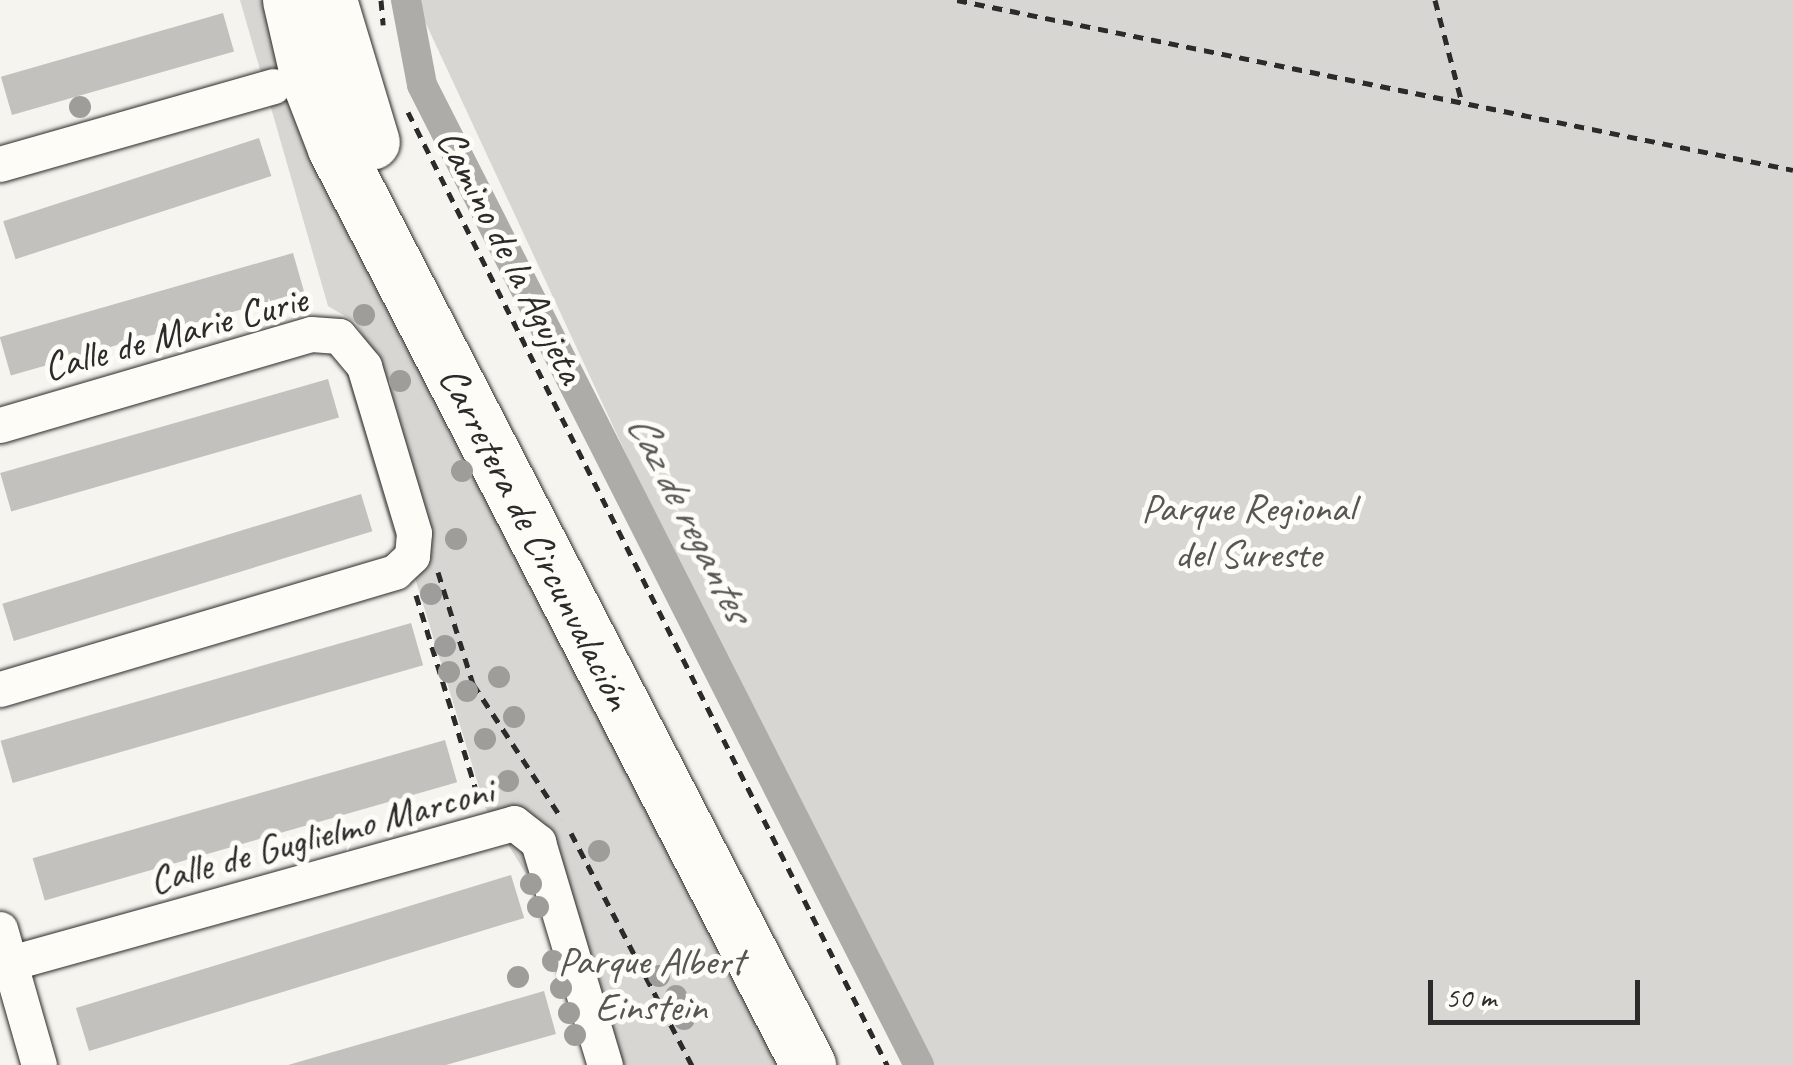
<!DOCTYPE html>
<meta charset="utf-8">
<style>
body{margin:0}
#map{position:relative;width:1793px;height:1065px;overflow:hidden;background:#f5f4ef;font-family:Caveat,sans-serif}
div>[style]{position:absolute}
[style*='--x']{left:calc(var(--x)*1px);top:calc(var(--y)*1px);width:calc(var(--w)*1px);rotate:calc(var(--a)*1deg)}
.green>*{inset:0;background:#d7d6d2}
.canal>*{height:30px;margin:-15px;padding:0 15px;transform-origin:15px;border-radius:15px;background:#adaca9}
.building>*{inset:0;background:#c2c1be;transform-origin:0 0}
.path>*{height:5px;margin-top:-2.5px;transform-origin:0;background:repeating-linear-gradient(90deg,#2b2b2b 0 10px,transparent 0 18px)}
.roads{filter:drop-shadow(0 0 2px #2b2b2b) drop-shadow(0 0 2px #2b2b2b)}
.street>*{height:35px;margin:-17.5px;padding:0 17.5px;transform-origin:17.5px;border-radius:17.5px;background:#fdfcf7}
.primary>*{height:55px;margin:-27.5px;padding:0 27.5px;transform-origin:27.5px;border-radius:27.5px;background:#fdfcf7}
.trees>*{width:22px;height:22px;margin:-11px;border-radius:50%;background:#9e9d9a}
span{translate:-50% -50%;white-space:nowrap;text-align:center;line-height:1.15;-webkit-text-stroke:10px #fdfcf7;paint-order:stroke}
.street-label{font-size:40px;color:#2b2b2b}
.park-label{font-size:40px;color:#565655}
.water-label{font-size:42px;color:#585857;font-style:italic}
.scale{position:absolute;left:1428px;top:980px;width:212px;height:45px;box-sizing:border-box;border:5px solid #2b2b2b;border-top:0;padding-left:12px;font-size:30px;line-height:35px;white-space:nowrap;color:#2b2b2b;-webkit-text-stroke:8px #fdfcf7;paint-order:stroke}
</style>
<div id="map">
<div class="green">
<i style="clip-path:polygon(240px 0,272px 0,782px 1065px,590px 1065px,541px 898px,485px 807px,416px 581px,392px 531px,344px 366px,370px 347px,355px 322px,328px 306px)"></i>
<i style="clip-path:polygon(415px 0,1793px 0,1793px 1065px,910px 1065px)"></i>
</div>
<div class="canal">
<i style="--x:406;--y:0;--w:86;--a:79.3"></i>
<i style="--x:422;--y:85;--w:1099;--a:63.11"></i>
</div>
<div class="building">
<i style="left:223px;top:13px;width:40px;height:231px;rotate:74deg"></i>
<i style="left:259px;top:138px;width:40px;height:269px;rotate:72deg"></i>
<i style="left:293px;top:253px;width:40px;height:305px;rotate:74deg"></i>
<i style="left:328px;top:379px;width:40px;height:341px;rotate:74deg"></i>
<i style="left:361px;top:494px;width:39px;height:375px;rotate:73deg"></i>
<i style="left:411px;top:623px;width:44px;height:427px;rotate:74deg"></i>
<i style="left:445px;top:740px;width:44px;height:429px;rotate:74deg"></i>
<i style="left:511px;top:875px;width:45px;height:455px;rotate:73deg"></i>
<i style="clip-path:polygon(544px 991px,556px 1034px,446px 1065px,288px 1065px)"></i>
</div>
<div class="path">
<i style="--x:381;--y:0;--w:25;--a:85"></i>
<i style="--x:957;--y:0;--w:853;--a:11.49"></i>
<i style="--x:1435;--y:0;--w:106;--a:75.3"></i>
<i style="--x:408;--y:112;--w:1067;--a:63.31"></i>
<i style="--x:438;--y:572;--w:117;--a:72.6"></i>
<i style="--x:473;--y:684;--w:162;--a:56.6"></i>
<i style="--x:416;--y:595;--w:214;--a:72.9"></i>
<i style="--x:571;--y:833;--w:262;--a:62.5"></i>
</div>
<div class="roads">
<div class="street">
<i style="--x:0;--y:164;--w:284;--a:-15.9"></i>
<i style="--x:0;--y:425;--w:324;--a:-16.3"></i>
<i style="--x:311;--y:334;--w:28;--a:4"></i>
<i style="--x:339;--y:336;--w:39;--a:50"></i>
<i style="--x:364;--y:366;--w:174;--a:73.3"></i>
<i style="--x:414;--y:533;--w:23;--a:95"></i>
<i style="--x:412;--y:556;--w:23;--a:137"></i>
<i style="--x:395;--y:572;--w:412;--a:163.5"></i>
<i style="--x:0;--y:929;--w:141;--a:74"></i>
<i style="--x:10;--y:963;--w:523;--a:-15.52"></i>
<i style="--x:514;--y:823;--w:31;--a:38"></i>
<i style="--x:538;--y:842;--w:233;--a:73.3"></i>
</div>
<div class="primary">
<i style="--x:290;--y:0;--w:80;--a:77"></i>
<i style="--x:308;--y:78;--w:75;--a:68.9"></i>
<i style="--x:335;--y:148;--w:1032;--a:62.71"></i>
<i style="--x:329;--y:0;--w:148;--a:73.2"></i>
</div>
</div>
<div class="trees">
<i style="left:80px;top:107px"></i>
<i style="left:364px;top:315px"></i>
<i style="left:400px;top:381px"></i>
<i style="left:462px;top:471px"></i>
<i style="left:456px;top:539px"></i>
<i style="left:431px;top:594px"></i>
<i style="left:445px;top:646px"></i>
<i style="left:449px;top:672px"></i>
<i style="left:499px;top:677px"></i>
<i style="left:467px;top:691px"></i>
<i style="left:514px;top:717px"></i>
<i style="left:485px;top:739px"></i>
<i style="left:508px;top:781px"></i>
<i style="left:599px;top:851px"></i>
<i style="left:531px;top:884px"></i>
<i style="left:538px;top:907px"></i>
<i style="left:553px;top:961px"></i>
<i style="left:659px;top:976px"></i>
<i style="left:518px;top:977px"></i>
<i style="left:561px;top:988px"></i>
<i style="left:676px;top:996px"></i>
<i style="left:569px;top:1013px"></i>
<i style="left:684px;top:1019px"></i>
<i style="left:575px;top:1035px"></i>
</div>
<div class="street-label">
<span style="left:511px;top:256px;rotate:63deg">Camino de la Agujeta</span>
<span style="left:175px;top:333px;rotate:-15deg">Calle de Marie Curie</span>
<span style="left:536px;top:538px;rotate:63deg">Carretera de Circunvalación</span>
<span style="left:321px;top:835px;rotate:-15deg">Calle de Guglielmo Marconi</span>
</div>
<div class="park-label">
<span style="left:1248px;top:531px">Parque Regional<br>del Sureste</span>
<span style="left:651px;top:984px">Parque Albert<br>Einstein</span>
</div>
<div class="water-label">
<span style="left:689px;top:517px;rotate:63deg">Caz de regantes</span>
</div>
<div class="scale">50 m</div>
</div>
